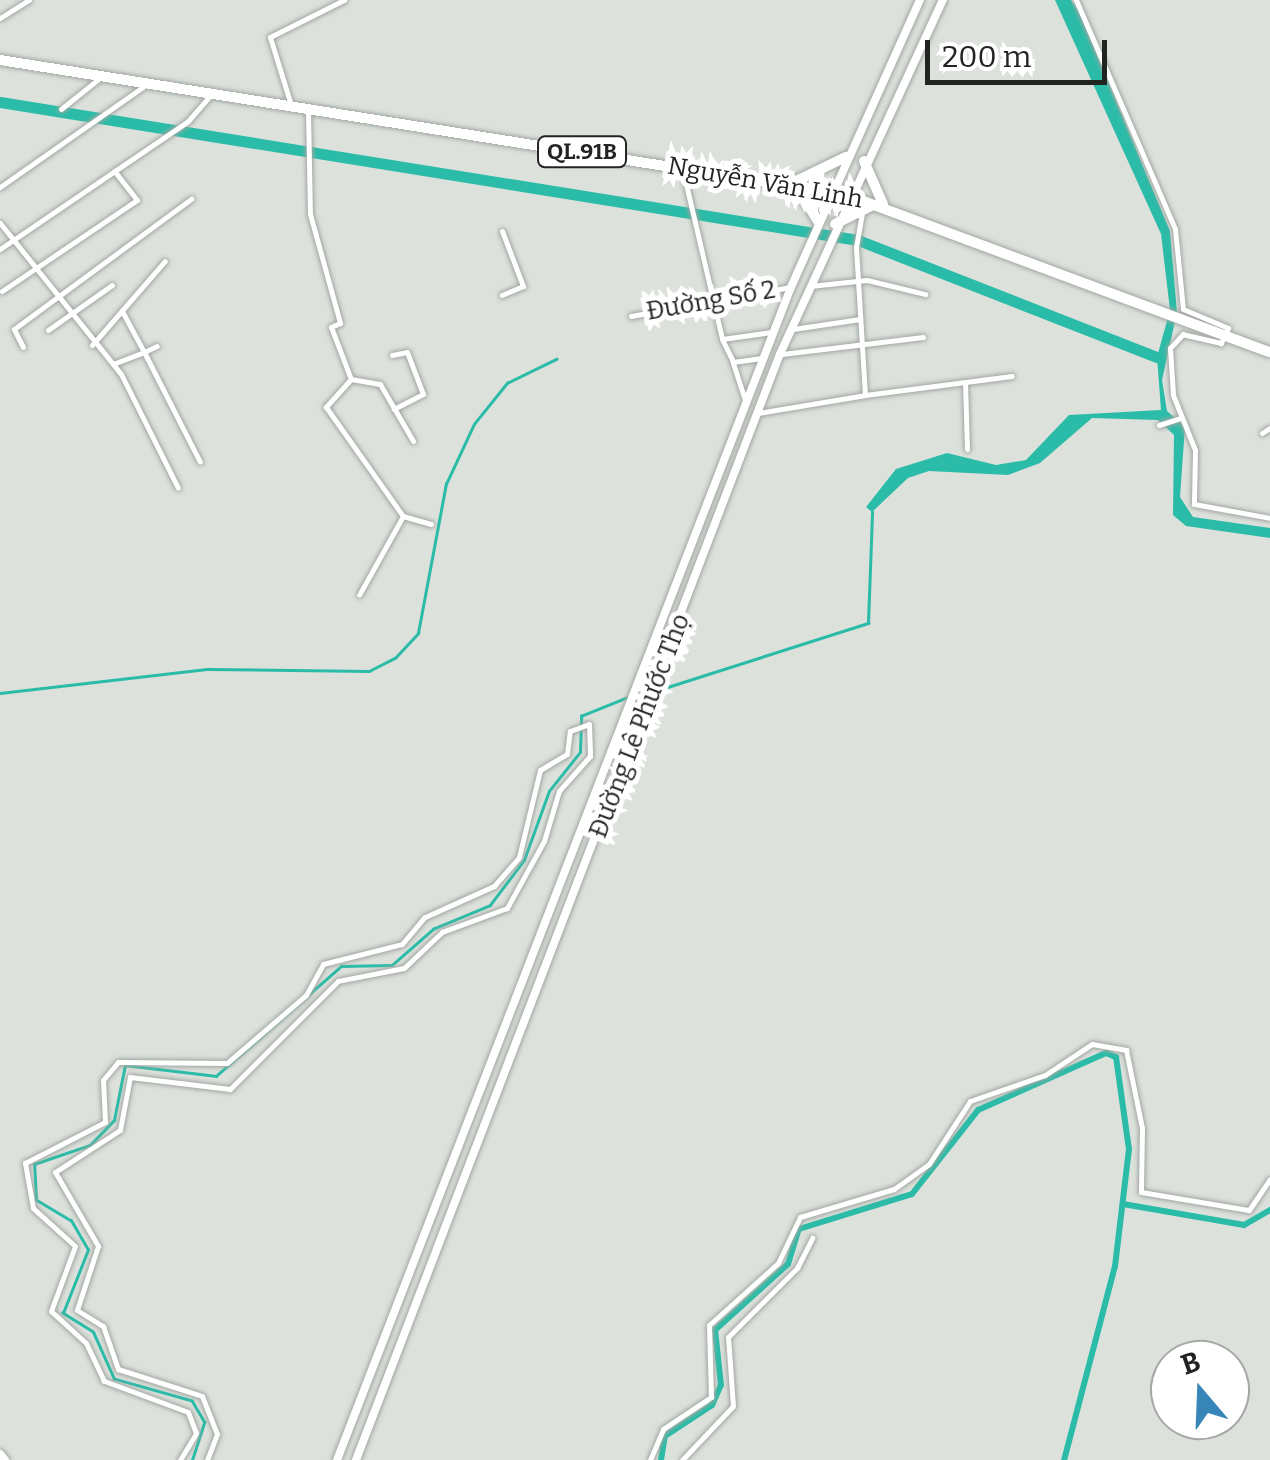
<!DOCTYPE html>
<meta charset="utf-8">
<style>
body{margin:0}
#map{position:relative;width:1270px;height:1460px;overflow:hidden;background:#dce1db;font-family:Bitter,serif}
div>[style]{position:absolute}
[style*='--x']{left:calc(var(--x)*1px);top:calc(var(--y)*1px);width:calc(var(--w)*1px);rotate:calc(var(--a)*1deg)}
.water>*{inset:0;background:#2abca8}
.stream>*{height:2.5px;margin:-1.25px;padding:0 1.25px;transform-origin:1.25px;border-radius:1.25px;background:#2abca8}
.canal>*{height:6px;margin:-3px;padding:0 3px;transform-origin:3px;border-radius:3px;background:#2abca8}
.river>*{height:11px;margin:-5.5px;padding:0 5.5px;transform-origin:5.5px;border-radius:5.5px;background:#2abca8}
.roads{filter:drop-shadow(0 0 2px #a1a7a1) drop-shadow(0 0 2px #a1a7a1)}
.street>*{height:5px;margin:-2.5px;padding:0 2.5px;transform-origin:2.5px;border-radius:2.5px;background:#fff}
.secondary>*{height:8px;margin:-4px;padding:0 4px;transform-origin:4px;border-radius:4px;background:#fff}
.highway>*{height:10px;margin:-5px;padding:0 5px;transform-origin:5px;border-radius:5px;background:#fff}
span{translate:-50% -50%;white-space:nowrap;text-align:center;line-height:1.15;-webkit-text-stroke:10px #fff;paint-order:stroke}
.shield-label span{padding:2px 8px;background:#fff;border:2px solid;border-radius:8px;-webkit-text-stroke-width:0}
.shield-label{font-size:22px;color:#222422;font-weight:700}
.street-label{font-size:25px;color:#222422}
.north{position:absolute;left:1150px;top:1340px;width:100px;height:100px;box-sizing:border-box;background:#fff;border:2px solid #a7a7a7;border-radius:50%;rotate:341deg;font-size:28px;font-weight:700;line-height:40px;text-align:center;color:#222422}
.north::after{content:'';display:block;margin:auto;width:35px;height:45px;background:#3886b8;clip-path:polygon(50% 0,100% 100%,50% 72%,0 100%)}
.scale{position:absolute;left:925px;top:40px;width:182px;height:45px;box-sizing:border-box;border:5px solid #222422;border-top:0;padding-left:12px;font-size:30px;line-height:35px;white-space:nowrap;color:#222422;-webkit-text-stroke:8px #fff;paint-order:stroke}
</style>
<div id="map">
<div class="water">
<i style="clip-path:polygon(1055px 0,1071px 0,1079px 12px,1170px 231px,1177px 312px,1162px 380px,1167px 411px,1185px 427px,1180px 497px,1193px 517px,1270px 528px,1270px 538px,1186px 526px,1173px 515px,1174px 435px,1158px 420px,1092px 418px,1040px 463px,1008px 475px,929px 471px,908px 478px,872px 512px,866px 507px,896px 469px,947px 453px,996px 465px,1026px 460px,1069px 415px,1161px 410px,1157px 357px,1170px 310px,1161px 234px)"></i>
</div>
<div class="stream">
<i style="--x:655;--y:691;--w:224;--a:-17.7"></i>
<i style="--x:868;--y:623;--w:111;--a:-87.9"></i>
<i style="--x:0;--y:693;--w:210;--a:-6.6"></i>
<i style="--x:209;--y:669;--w:160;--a:0.7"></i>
<i style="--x:369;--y:671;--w:29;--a:-27"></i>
<i style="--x:395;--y:658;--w:34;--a:-47"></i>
<i style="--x:418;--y:633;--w:152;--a:-79.4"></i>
<i style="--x:446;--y:484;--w:66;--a:-65"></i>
<i style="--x:474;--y:424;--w:53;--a:-51.2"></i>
<i style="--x:507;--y:383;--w:55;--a:-26.1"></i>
<i style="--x:192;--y:1460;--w:40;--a:-72"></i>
<i style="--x:204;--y:1422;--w:24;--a:-120"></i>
<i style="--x:192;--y:1401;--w:81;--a:-164.2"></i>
<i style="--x:114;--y:1379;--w:51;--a:-114.1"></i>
<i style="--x:93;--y:1332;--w:36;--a:-148"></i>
<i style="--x:63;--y:1313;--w:68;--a:-68.4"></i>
<i style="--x:88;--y:1250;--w:34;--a:-120"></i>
<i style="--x:71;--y:1221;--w:41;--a:-149"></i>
<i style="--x:36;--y:1200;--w:36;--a:-93"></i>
<i style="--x:34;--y:1164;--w:59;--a:-18.7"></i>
<i style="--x:90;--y:1145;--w:35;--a:-46"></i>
<i style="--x:114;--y:1120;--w:56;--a:-78.7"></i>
<i style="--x:125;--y:1065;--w:92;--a:6.9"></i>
<i style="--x:216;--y:1076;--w:167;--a:-41.3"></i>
<i style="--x:341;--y:966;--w:51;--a:-1.1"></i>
<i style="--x:392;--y:965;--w:55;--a:-41.3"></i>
<i style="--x:433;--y:929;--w:62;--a:-22.8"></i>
<i style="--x:490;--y:905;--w:56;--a:-52.9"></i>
<i style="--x:524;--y:860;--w:73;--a:-70.1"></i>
<i style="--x:549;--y:791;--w:50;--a:-51.5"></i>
<i style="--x:580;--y:752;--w:36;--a:-88"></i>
<i style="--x:581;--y:716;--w:51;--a:-22"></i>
</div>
<div class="canal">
<i style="--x:1123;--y:1204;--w:123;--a:9.8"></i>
<i style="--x:1244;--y:1225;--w:30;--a:-30"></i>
<i style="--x:661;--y:1460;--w:24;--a:-81"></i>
<i style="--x:665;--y:1436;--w:56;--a:-33.4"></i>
<i style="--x:712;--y:1405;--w:22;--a:-66"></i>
<i style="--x:721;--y:1385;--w:55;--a:-96.2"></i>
<i style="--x:715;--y:1330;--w:98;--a:-42.1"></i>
<i style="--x:788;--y:1264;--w:37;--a:-73"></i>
<i style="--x:799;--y:1229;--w:118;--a:-17.2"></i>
<i style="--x:912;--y:1194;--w:107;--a:-51.8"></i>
<i style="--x:978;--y:1110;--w:140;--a:-24"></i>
<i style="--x:1106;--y:1053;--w:11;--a:22"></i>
<i style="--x:1116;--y:1057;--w:93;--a:82"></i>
<i style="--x:1129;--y:1149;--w:118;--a:96.8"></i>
<i style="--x:1115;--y:1266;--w:201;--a:104.7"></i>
</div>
<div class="river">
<i style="--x:0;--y:102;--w:869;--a:9.14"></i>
<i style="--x:858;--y:240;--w:321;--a:21.4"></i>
</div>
<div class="roads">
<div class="street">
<i style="--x:1076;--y:0;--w:249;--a:66.6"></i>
<i style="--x:1175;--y:229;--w:80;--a:84.3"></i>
<i style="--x:1183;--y:309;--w:49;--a:22.9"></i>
<i style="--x:1228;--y:328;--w:17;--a:115"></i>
<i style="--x:1221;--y:343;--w:39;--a:-167"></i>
<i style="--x:1183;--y:334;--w:19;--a:133"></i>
<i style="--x:1170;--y:348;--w:47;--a:86.3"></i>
<i style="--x:1173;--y:395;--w:59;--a:68.2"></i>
<i style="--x:1195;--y:450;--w:54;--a:91.1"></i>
<i style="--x:1194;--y:504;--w:77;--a:10.4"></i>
<i style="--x:0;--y:18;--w:34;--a:-32"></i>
<i style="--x:291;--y:105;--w:71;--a:-107.2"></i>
<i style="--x:270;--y:37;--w:83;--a:-26.6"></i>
<i style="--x:61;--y:109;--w:51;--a:-38.7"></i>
<i style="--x:308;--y:111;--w:103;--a:88.9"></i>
<i style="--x:310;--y:214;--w:113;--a:74.6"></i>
<i style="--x:340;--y:323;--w:10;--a:156"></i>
<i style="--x:331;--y:327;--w:56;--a:69"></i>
<i style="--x:351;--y:379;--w:38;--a:132"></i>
<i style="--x:326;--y:407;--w:133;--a:54.8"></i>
<i style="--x:403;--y:516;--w:90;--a:119.1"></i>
<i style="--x:683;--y:171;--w:172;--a:76.9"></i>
<i style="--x:722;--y:339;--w:50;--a:-8"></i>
<i style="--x:0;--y:187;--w:176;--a:-35"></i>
<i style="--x:0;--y:223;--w:193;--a:51.3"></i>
<i style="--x:121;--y:374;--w:127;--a:63.4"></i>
<i style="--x:502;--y:231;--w:59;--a:69.1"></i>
<i style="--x:523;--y:286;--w:23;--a:157"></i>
<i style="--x:0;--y:249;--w:227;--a:-34.2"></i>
<i style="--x:188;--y:121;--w:33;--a:-49"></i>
<i style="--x:810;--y:286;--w:57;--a:-6"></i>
<i style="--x:867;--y:280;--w:60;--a:13.6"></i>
<i style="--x:2;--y:291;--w:163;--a:-34"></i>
<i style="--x:137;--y:200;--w:37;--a:-128"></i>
<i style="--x:122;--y:311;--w:47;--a:61.8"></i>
<i style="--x:144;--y:352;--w:14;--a:-25"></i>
<i style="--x:631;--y:316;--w:162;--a:-10.3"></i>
<i style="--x:793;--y:329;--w:68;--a:-8.5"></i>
<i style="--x:48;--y:330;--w:78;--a:-35.1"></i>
<i style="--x:722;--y:339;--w:25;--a:64"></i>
<i style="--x:92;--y:345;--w:111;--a:-49"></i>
<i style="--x:23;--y:347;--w:20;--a:-117"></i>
<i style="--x:14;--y:329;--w:220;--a:-36.3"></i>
<i style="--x:782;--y:354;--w:142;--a:-6.9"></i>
<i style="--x:392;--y:355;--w:15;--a:-11"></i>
<i style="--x:407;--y:352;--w:45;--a:69.1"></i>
<i style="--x:423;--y:394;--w:33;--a:153"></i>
<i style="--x:113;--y:364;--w:33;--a:-21"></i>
<i style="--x:144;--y:352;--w:123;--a:63"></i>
<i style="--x:351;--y:379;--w:29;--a:10"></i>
<i style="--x:380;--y:384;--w:66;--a:59.9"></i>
<i style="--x:965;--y:382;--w:67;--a:88.3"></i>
<i style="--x:865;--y:395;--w:148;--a:-7.4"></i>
<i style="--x:745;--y:400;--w:40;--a:-108"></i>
<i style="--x:733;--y:362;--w:29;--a:-8"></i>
<i style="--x:758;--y:413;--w:109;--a:-9.5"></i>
<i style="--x:865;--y:395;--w:148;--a:-93.5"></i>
<i style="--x:856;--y:247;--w:35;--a:-80"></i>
<i style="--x:1159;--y:425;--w:23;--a:-18"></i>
<i style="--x:1262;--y:433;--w:9;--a:-32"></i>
<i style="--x:403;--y:516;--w:29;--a:16"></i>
<i style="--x:180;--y:1460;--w:31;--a:-59"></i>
<i style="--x:196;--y:1433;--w:22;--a:-111"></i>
<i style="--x:188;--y:1412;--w:90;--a:-159.7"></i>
<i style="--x:104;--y:1381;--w:42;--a:-115.3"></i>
<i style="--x:86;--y:1343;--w:47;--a:-137.6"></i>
<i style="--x:51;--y:1311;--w:69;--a:-69.7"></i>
<i style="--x:75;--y:1246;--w:57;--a:-137.9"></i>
<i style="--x:33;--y:1208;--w:46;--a:-100.1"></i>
<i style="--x:25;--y:1163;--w:90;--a:-27.1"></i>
<i style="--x:105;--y:1122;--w:42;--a:-92.7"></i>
<i style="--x:103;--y:1080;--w:23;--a:-50"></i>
<i style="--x:118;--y:1062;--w:109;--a:0.5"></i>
<i style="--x:227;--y:1063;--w:104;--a:-40.7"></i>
<i style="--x:306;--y:995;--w:35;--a:-61"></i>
<i style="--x:323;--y:964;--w:81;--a:-14.2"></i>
<i style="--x:402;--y:944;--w:35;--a:-50"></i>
<i style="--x:425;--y:917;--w:76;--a:-24.2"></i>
<i style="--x:494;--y:886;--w:38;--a:-49"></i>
<i style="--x:519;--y:857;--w:89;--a:-76.4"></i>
<i style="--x:540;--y:770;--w:31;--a:-31"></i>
<i style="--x:567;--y:754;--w:23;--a:-83"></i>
<i style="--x:570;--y:731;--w:20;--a:-20"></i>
<i style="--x:589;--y:724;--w:32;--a:88"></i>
<i style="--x:590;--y:756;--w:47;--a:131.5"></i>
<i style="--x:559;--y:791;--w:52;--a:106.7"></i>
<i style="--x:544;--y:841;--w:77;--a:118.9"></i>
<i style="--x:507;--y:908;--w:69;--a:159.7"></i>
<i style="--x:442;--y:932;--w:52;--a:136.5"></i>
<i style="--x:404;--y:968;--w:67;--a:168.9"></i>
<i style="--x:338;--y:981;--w:153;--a:135"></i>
<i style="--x:230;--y:1089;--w:101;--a:-173.2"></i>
<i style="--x:130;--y:1077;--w:54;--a:100.7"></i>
<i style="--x:120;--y:1130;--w:77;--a:147.1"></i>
<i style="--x:55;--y:1172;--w:86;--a:59.8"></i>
<i style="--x:98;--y:1246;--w:67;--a:108.2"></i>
<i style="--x:77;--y:1310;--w:31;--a:32"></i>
<i style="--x:103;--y:1326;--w:46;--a:70.8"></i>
<i style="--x:118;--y:1369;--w:88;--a:17.8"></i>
<i style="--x:202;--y:1396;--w:41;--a:68.5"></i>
<i style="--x:217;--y:1434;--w:28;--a:111"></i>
<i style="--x:650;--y:1460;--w:34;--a:-67"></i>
<i style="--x:663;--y:1429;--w:58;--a:-33.7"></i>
<i style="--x:711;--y:1397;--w:72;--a:-91.6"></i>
<i style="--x:709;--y:1325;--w:93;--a:-41.9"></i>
<i style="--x:778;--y:1263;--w:51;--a:-64.4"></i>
<i style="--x:800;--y:1217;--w:98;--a:-16.6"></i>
<i style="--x:894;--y:1189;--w:43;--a:-35.5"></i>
<i style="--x:929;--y:1164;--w:75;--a:-56.9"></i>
<i style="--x:970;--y:1101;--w:79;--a:-19.1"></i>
<i style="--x:1045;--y:1075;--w:56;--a:-33.4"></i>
<i style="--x:1092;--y:1044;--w:35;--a:10"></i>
<i style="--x:1126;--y:1050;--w:80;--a:78.4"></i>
<i style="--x:1142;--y:1128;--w:64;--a:90.9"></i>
<i style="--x:1141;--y:1192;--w:109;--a:9.5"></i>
<i style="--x:1249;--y:1210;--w:37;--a:-56"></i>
<i style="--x:682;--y:1460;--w:74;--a:-46.6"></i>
<i style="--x:733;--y:1406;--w:69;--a:-94.1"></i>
<i style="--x:728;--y:1337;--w:98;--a:-45"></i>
<i style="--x:797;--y:1268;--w:34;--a:-63"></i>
</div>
<div class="secondary">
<i style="--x:0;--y:1454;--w:8;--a:50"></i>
<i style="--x:337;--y:1460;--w:1258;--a:-68.84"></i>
<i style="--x:791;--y:287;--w:315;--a:-65.8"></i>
<i style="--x:356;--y:1460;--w:1184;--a:-69.03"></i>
<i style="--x:780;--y:354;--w:390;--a:-65.3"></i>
</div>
<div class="highway">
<i style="--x:0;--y:60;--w:858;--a:9.06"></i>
<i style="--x:847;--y:195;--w:451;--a:20.4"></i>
<i style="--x:864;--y:161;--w:47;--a:66.2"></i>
<i style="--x:794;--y:182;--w:58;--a:-25.7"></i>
<i style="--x:798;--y:189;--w:38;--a:58"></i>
<i style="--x:835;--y:224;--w:42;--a:-26.6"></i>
</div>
</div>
<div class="shield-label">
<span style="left:582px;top:152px">QL.91B</span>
</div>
<div class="street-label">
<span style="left:765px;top:183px;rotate:10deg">Nguyễn Văn Linh</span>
<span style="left:711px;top:301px;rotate:-10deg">Đường Số 2</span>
<span style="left:640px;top:726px;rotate:-69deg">Đường Lê Phước Thọ</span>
</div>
<div class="north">B</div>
<div class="scale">200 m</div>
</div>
